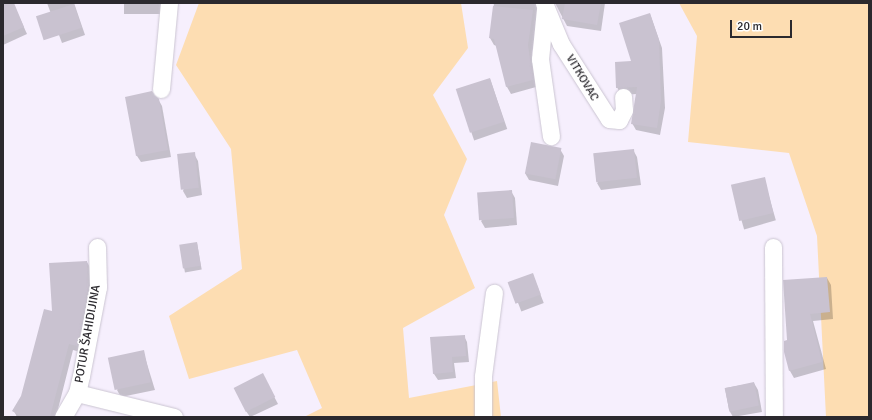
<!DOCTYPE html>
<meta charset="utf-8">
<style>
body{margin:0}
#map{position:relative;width:872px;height:420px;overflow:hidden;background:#f6effd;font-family:Signika,sans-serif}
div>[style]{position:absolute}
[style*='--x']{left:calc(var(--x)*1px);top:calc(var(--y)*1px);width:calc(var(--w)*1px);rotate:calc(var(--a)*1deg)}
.green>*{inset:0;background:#fdddb2}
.shadow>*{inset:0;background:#0003;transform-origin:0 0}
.building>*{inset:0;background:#c9c2d0;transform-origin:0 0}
.roads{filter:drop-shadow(0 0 1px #cbc5d2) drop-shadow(0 0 1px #cbc5d2)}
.minor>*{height:17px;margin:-8.5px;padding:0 8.5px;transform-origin:8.5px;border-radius:8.5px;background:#fff}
span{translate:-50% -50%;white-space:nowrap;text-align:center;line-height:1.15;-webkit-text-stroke:3px #fff;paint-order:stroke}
.street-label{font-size:12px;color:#2b292e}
.frame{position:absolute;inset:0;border:4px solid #2b292e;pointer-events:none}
.scale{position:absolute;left:730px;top:20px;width:62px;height:18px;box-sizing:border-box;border:2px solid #2b292e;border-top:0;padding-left:5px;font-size:12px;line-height:14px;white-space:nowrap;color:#2b292e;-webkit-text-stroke:3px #fff;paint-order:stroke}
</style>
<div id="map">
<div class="green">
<i style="clip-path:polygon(199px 3px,461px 3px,468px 48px,433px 95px,467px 159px,444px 215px,475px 288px,403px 328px,409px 398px,497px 381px,501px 417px,304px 417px,322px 408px,297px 350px,189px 379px,169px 316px,242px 269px,231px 149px,176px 65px)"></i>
<i style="clip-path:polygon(679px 3px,869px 3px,869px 417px,826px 417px,817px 236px,789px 153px,688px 142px,697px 36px)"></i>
</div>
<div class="shadow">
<i style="clip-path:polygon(7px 3px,13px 3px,27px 34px,3px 45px,3px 5px)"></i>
<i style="clip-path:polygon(47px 3px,74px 3px,85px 35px,62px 43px)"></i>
<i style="left:124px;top:3px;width:38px;height:11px"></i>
<i style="clip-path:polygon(494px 3px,542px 3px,532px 53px,536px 87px,511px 94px,507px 87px,497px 46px,494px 45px,490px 38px)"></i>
<i style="clip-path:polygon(555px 3px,605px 3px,601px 31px,567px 26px)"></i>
<i style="clip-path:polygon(650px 14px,662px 48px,665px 108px,660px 135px,636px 130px,632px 123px,637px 94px,621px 95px,617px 87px,632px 62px)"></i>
<i style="left:490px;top:79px;width:53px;height:35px;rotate:71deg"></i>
<i style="clip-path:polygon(126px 98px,158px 99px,162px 106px,171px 157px,141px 162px,137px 156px)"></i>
<i style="clip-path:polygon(560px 149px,564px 156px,558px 186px,529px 180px,525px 173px)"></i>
<i style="clip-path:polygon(633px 150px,637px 157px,641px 185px,601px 190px,597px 183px)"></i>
<i style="clip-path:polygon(194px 154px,198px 161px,202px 195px,187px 198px,183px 191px)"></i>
<i style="left:764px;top:179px;width:43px;height:33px;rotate:74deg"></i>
<i style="clip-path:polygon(511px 191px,515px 198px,517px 225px,485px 228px,481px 221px)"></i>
<i style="left:197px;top:243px;width:27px;height:17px;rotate:80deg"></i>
<i style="clip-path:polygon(87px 262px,91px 269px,91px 294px,80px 352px,73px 350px,56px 417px,17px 417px,14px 411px,22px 396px,53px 312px)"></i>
<i style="left:533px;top:275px;width:30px;height:24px;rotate:69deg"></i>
<i style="clip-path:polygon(827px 278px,831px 285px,833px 319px,813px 321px,826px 369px,794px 378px,790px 371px,788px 341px)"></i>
<i style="clip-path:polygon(464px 336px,467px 342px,469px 362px,454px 363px,456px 378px,438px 380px,434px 374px,431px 338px)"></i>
<i style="clip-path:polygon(143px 351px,155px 390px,121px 397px,117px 390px)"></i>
<i style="clip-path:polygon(266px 381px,278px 404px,250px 417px,246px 411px)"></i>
<i style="clip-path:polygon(754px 383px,758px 390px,762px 412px,733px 417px,729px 410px,725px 388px)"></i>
</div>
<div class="building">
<i style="clip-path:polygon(3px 3px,14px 3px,24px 27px,3px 36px)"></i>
<i style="clip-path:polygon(565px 3px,601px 3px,597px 25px,562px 19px)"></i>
<i style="left:74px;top:4px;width:25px;height:40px;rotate:72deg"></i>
<i style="clip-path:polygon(493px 6px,533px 10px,528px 45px,533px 80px,506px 87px,494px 39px,489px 38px)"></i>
<i style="clip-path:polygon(650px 13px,659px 40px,661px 101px,657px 128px,631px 124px,637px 87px,616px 88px,615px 62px,631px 61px,619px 23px)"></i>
<i style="left:490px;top:78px;width:46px;height:36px;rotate:72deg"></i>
<i style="clip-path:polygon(152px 91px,159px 99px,168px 150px,136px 156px,125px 97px)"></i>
<i style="left:531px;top:142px;width:31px;height:32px;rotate:11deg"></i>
<i style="left:634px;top:149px;width:29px;height:41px;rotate:84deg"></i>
<i style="left:195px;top:152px;width:36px;height:18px;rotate:84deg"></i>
<i style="left:765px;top:177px;width:37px;height:35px;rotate:77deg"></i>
<i style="left:512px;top:190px;width:28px;height:35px;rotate:86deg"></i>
<i style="left:197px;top:242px;width:24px;height:18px;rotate:81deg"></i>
<i style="clip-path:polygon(87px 261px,88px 286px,77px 346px,69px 344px,50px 417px,22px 417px,12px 411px,21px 396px,44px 309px,52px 311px,49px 263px)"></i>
<i style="left:533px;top:273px;width:23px;height:27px;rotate:70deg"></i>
<i style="clip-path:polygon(827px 277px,830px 312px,810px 314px,822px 362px,789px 371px,784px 352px,784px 341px,787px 340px,783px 280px)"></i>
<i style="clip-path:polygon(465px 335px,466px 356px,452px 357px,453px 372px,433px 374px,430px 337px)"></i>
<i style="left:144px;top:350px;width:33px;height:37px;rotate:78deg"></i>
<i style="left:263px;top:373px;width:27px;height:33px;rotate:63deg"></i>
<i style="left:754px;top:382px;width:24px;height:30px;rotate:78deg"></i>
</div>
<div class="roads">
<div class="minor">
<i style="--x:544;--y:3;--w:44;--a:67.5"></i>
<i style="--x:561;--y:44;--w:89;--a:57.4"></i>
<i style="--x:609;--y:119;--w:10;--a:6"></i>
<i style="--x:619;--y:120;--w:11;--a:-63"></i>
<i style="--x:624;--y:110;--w:13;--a:-94"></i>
<i style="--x:545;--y:9;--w:50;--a:95.7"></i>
<i style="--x:540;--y:59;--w:78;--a:81.9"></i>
<i style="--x:161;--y:89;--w:86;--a:-84.7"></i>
<i style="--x:773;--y:247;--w:170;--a:89.7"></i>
<i style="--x:77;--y:393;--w:100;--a:13.9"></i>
<i style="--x:63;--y:417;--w:28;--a:-60"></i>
<i style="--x:77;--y:393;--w:17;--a:-77"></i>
<i style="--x:81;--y:376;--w:91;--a:-79.2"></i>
<i style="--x:98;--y:287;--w:40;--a:-91.4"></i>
<i style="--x:483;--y:417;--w:41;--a:-90"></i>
<i style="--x:483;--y:376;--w:84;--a:-82.5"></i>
</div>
</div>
<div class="street-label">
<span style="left:582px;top:78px;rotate:59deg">VITKOVAC</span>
<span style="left:88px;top:334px;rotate:-80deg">POTUR ŠAHIDIJINA</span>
</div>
<div class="frame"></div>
<div class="scale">20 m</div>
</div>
